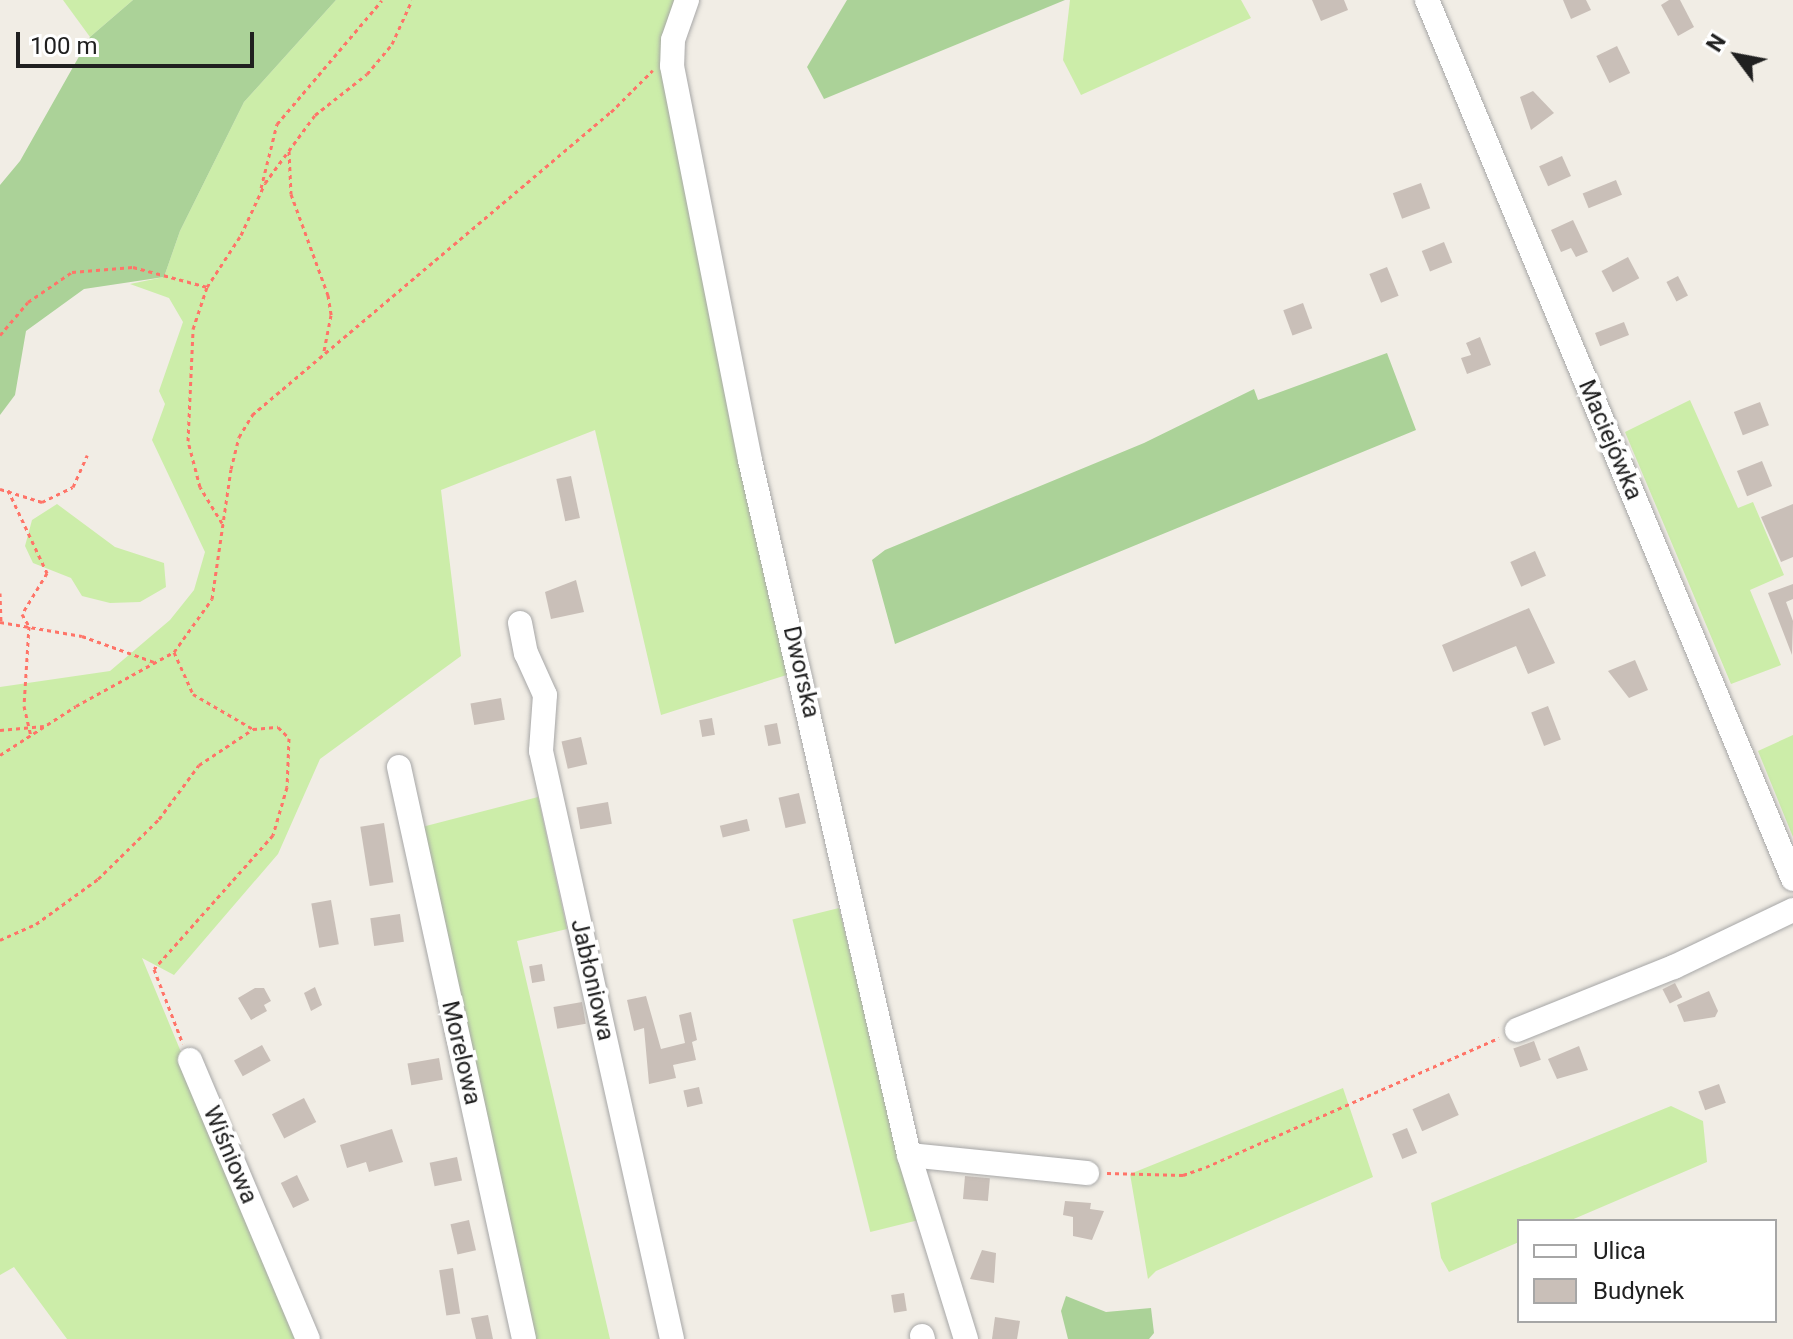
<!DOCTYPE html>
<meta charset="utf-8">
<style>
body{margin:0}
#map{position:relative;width:1793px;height:1339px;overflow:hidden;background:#f1ede5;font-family:Roboto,sans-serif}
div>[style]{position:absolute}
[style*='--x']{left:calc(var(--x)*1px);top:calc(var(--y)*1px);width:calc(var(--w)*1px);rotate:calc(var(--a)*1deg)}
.grass>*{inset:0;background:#cceda9;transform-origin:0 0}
.forest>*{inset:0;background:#abd298}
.building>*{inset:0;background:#c9bfb8;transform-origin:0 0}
.path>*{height:3px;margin-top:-1.5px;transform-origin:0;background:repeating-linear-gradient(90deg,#ff7468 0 4px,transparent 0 8px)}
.roads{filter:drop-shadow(0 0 2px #a7a7a7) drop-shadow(0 0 2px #a7a7a7)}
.minor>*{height:24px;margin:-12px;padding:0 12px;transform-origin:12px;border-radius:12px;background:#fff}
span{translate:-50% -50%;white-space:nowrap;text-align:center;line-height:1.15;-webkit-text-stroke:8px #fff;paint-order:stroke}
.street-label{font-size:24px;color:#202020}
.legend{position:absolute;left:1517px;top:1219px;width:260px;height:104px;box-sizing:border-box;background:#fff;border:2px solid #a6a6a6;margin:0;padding:10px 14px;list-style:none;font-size:24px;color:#202020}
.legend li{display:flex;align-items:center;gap:16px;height:40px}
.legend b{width:40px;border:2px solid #a6a6a6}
.north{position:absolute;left:1697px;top:16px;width:80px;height:80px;-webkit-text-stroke:6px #fff;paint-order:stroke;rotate:302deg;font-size:22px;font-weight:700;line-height:32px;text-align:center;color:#202020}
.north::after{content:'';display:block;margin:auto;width:28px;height:36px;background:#202020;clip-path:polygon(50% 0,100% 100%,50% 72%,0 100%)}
.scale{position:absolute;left:16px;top:32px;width:238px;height:36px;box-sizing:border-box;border:4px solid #202020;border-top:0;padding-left:10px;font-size:24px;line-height:28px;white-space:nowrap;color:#202020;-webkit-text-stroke:6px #fff;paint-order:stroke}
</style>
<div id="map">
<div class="grass">
<i style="clip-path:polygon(63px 0,133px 0,90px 37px)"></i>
<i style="clip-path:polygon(336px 0,681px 0,665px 61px,796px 672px,661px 715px,595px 430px,441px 490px,461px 656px,320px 759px,278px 854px,174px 975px,142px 958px,300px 1339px,67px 1339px,14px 1267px,0 1275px,0 687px,110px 671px,170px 620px,194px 590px,205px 552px,152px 440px,165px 404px,159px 391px,183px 322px,169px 298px,130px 284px,164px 277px,180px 231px,244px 102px)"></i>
<i style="clip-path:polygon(1070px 0,1241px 0,1251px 18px,1081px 95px,1063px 60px)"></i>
<i style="clip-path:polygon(1690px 400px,1738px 508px,1753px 502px,1784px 575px,1750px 590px,1781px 665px,1731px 684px,1625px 432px)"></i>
<i style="clip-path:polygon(57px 504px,115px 547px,164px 563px,166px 587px,140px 602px,110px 603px,82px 596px,71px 578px,33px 563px,25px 546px,32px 520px)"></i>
<i style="clip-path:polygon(1793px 735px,1793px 837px,1758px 751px)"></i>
<i style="clip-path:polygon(538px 797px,567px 929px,517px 941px,610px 1339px,533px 1339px,422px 827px)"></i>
<i style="left:839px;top:908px;width:322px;height:48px;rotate:76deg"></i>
<i style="clip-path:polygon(1343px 1088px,1373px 1177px,1156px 1271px,1148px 1279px,1130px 1174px)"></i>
<i style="clip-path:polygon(1671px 1106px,1703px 1121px,1707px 1162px,1569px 1221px,1519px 1221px,1519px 1242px,1449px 1272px,1441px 1258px,1431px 1203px)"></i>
</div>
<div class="forest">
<i style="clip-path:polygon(133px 0,336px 0,244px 102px,180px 231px,164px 277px,84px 289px,26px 331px,15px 395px,0 415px,0 185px,20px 161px,90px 37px)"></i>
<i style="clip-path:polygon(847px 0,1065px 0,824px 99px,807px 67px)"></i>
<i style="clip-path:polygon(1387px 353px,1416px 430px,895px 644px,872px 560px,885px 550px,1144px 443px,1254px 389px,1258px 400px)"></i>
<i style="clip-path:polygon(1066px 1296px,1106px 1312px,1151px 1308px,1154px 1333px,1149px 1339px,1068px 1339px,1061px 1311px)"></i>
</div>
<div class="building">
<i style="clip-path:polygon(1312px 0,1344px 0,1348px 10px,1321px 21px)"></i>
<i style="clip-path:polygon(1563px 0,1586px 0,1591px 10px,1571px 19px)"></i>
<i style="clip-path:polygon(1669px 0,1680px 0,1694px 27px,1678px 36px,1661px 5px)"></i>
<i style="left:1617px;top:46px;width:30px;height:23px;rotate:64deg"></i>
<i style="clip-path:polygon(1533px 91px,1554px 113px,1531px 130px,1520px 97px)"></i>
<i style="left:1562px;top:156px;width:22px;height:25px;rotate:66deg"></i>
<i style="left:1616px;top:180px;width:16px;height:36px;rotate:68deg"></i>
<i style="left:1421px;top:183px;width:27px;height:30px;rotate:70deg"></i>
<i style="clip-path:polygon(1573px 220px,1588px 252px,1576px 257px,1571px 248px,1561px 252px,1551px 230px)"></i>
<i style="left:1444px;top:242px;width:22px;height:24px;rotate:68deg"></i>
<i style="left:1628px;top:257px;width:24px;height:30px;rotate:62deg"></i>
<i style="left:1387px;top:267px;width:31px;height:19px;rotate:68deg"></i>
<i style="left:1678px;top:276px;width:22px;height:13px;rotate:63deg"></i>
<i style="left:1303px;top:303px;width:27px;height:21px;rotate:70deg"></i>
<i style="left:1624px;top:322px;width:14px;height:31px;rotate:69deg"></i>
<i style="clip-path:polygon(1480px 337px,1491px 365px,1467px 374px,1461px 358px,1471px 355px,1466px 343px)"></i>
<i style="left:1760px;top:402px;width:25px;height:28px;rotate:69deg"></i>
<i style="left:1762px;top:461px;width:27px;height:27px;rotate:68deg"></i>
<i style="left:571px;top:476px;width:43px;height:15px;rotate:78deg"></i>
<i style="clip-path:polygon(1793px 504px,1793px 557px,1781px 562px,1761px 517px)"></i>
<i style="left:1535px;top:551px;width:27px;height:27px;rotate:66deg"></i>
<i style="clip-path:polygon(576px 580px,584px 612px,551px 619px,545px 592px)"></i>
<i style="clip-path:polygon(1793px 584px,1793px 599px,1786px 602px,1793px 621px,1792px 655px,1768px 593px)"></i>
<i style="clip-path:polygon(1529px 608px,1555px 663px,1528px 674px,1516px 646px,1453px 672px,1442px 645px)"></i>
<i style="clip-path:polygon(1635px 660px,1648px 690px,1629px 698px,1608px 671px)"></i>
<i style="left:501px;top:698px;width:22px;height:31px;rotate:80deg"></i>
<i style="left:1548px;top:706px;width:36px;height:18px;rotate:69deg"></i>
<i style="left:712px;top:718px;width:17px;height:13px;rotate:80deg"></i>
<i style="left:777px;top:723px;width:21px;height:13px;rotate:79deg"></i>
<i style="left:581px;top:737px;width:28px;height:20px;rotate:77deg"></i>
<i style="left:799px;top:793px;width:31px;height:21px;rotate:77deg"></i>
<i style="left:608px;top:802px;width:22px;height:32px;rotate:80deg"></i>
<i style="left:747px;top:819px;width:12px;height:28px;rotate:76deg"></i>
<i style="left:384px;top:823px;width:60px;height:24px;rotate:81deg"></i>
<i style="left:331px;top:900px;width:45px;height:20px;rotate:80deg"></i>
<i style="left:400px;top:914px;width:28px;height:30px;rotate:82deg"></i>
<i style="left:542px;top:964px;width:17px;height:13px;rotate:80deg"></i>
<i style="left:1675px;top:983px;width:16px;height:14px;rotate:63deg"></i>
<i style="clip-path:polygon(315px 987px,322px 1005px,311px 1011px,304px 993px)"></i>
<i style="clip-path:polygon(255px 988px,264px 988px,271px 1001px,264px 1005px,267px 1011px,251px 1020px,238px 998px)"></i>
<i style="clip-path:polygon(1709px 991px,1718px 1011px,1715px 1017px,1684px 1022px,1677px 1005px)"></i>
<i style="clip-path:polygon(646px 996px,661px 1049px,685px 1043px,679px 1015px,691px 1012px,697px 1040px,692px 1042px,696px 1060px,673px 1065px,676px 1078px,649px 1084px,644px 1028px,634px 1031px,627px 1000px)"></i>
<i style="left:582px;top:1002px;width:22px;height:29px;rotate:80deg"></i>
<i style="left:1534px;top:1041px;width:20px;height:22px;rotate:70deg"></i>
<i style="left:262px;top:1045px;width:18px;height:32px;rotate:61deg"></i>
<i style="clip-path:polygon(1579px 1046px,1588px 1070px,1557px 1079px,1548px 1059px)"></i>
<i style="left:439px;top:1058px;width:22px;height:32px;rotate:80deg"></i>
<i style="left:1719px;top:1084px;width:20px;height:22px;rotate:70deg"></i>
<i style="left:699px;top:1087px;width:17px;height:16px;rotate:77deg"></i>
<i style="left:1449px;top:1093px;width:24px;height:40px;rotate:66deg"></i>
<i style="left:304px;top:1098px;width:27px;height:36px;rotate:63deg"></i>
<i style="left:1407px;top:1128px;width:27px;height:16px;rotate:68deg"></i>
<i style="clip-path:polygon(392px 1129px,403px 1162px,369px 1172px,366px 1162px,347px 1168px,340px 1145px)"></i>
<i style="left:457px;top:1157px;width:24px;height:28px;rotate:78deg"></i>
<i style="left:297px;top:1175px;width:28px;height:18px;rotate:64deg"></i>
<i style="left:965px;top:1176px;width:25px;height:23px;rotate:5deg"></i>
<i style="clip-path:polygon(1065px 1201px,1091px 1203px,1090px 1209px,1104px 1211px,1092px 1240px,1073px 1236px,1073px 1217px,1063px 1215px)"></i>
<i style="left:469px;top:1220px;width:31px;height:19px;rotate:77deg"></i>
<i style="clip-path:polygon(982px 1250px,996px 1253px,994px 1283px,970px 1279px)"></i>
<i style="left:453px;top:1268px;width:46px;height:14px;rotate:81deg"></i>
<i style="left:904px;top:1293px;width:18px;height:13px;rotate:81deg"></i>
<i style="clip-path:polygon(488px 1315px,493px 1339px,476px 1339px,471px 1318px)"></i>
<i style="clip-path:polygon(995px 1317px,1020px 1321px,1017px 1339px,992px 1339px)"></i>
</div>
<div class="path">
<i style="--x:289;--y:151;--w:43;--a:87.3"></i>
<i style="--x:291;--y:194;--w:108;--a:69.9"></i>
<i style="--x:328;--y:295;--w:20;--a:81"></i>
<i style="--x:331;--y:315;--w:37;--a:101"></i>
<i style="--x:261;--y:188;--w:66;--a:-76"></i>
<i style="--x:277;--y:124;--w:162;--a:-49.7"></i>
<i style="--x:0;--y:335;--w:43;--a:-49.7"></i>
<i style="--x:28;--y:302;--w:53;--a:-34.3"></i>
<i style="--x:72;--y:272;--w:61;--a:-4.7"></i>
<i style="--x:133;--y:267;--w:77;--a:15.1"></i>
<i style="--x:0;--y:489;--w:44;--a:17.2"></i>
<i style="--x:42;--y:502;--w:34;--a:-26"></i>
<i style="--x:73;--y:487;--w:35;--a:-66"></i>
<i style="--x:8;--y:490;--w:92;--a:64.8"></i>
<i style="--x:47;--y:573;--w:48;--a:121.4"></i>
<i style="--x:22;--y:614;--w:14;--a:60"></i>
<i style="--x:29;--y:626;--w:80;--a:93.6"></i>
<i style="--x:24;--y:706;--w:31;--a:77"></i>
<i style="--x:222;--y:523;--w:42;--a:-121.4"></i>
<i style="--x:200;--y:487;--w:48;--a:-104.6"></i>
<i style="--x:188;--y:441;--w:112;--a:-87.4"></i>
<i style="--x:193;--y:329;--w:44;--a:-71.6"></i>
<i style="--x:207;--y:287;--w:62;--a:-56.8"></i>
<i style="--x:241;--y:235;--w:57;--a:-65.2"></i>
<i style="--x:265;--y:183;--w:84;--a:-53.7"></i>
<i style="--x:315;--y:115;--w:66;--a:-38.3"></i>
<i style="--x:367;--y:74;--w:39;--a:-50"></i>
<i style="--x:392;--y:44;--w:48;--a:-65.6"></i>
<i style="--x:0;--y:593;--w:29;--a:88"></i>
<i style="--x:0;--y:622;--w:83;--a:9.7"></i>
<i style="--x:82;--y:636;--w:77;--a:19.9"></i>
<i style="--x:174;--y:652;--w:46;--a:65.7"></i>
<i style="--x:193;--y:694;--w:69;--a:30.3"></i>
<i style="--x:253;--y:729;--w:25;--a:-5"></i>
<i style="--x:278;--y:727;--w:16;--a:45"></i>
<i style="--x:289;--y:738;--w:49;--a:92.3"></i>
<i style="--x:287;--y:787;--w:50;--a:106.3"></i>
<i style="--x:273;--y:835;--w:179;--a:131.6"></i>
<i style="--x:154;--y:969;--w:80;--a:68.9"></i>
<i style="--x:0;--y:730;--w:44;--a:-5.2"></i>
<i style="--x:0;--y:755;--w:90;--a:-32.8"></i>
<i style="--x:76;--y:706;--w:112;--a:-28.9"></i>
<i style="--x:174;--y:652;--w:65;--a:-54.4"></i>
<i style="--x:212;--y:599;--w:131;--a:-81.7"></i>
<i style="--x:231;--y:469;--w:33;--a:-76"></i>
<i style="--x:239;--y:437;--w:26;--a:-59"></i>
<i style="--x:252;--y:415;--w:470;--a:-40.2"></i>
<i style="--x:611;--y:112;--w:59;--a:-45"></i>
<i style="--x:0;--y:940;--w:39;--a:-24"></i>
<i style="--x:36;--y:924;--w:77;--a:-36"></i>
<i style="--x:98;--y:879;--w:86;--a:-44.5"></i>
<i style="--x:159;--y:819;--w:67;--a:-53.5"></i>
<i style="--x:199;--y:765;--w:65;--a:-33.7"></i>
<i style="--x:1107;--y:1173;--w:76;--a:1.5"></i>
<i style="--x:1183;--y:1175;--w:24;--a:-19"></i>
<i style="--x:1206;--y:1167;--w:320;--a:-23.8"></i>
</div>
<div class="roads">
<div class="minor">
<i style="--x:687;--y:0;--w:42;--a:109.3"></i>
<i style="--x:673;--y:40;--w:26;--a:92"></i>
<i style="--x:672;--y:66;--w:402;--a:78.8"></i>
<i style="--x:750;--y:460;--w:713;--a:77.11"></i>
<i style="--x:909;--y:1155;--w:193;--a:72.8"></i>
<i style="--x:1427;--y:0;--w:952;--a:67.39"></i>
<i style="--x:520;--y:623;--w:31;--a:79"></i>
<i style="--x:526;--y:653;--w:46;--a:65.7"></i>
<i style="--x:545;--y:695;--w:56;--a:94.1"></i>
<i style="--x:541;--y:751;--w:602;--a:77.44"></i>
<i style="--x:399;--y:767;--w:585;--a:77.67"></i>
<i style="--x:1517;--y:1030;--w:169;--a:-21.9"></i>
<i style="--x:1674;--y:967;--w:132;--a:-25.6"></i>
<i style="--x:190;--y:1060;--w:303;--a:67.1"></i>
<i style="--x:909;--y:1155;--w:179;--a:5.8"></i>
<i style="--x:922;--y:1336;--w:3;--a:72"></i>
</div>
</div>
<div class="street-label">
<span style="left:1610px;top:440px;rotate:67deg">Maciejówka</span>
<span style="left:801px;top:672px;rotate:77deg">Dworska</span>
<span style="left:592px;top:980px;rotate:77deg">Jabłoniowa</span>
<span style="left:461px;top:1053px;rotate:77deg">Morelowa</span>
<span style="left:230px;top:1155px;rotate:67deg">Wiśniowa</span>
</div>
<ul class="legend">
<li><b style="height:10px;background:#fff"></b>Ulica</li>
<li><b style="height:22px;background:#c9bfb8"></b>Budynek</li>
</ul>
<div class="north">N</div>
<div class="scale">100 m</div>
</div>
